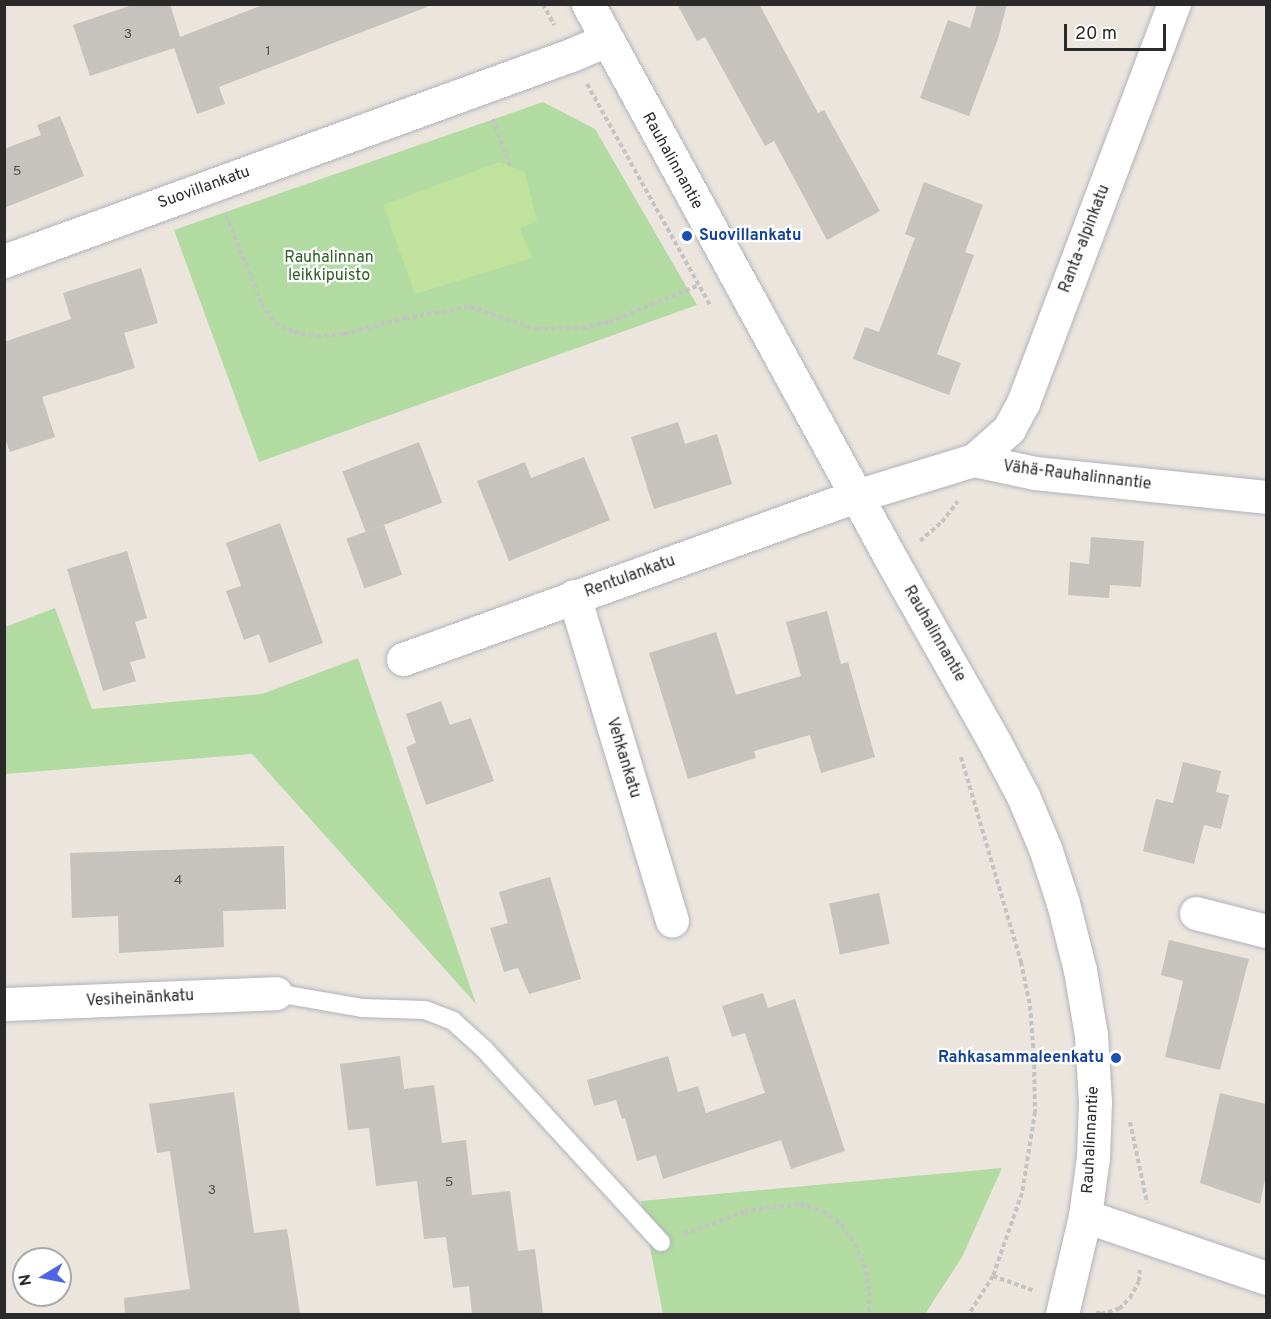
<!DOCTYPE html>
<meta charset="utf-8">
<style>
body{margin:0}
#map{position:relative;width:1271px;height:1319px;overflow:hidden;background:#ebe5de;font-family:Overpass,sans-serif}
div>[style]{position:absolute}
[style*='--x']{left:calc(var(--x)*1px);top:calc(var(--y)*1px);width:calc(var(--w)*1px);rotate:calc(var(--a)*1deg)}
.green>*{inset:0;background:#b1dba0}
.pitch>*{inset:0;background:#c1e29c}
.building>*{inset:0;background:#c6c2bd;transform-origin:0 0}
.path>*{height:4px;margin-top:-2px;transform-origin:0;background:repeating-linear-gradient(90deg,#c3c3c3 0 4.5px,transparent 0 7.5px)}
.roads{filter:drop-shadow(0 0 2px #b1b3bc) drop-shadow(0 0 2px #b1b3bc)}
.service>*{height:18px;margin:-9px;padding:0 9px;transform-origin:9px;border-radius:9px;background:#fff}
.minor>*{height:33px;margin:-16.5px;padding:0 16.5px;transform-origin:16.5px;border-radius:16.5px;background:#fff}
.tertiary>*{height:33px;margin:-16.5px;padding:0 16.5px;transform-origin:16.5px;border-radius:16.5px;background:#fff}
.dots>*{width:16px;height:16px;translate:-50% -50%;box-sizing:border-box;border:3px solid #fff;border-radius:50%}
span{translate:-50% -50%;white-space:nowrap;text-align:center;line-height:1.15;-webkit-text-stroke:4.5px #fff;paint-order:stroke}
.number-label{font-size:14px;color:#51504f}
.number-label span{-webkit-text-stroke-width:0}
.street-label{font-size:16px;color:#2a2a2a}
.transit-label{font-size:16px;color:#164399;font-weight:700}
.left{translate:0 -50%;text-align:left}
.right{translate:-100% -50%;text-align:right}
.park-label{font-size:16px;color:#2c5f22}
.frame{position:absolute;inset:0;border:6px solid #2a2a2a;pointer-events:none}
.north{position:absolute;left:12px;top:1247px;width:60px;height:60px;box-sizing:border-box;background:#fff;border:2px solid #aaa;border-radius:50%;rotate:260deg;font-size:16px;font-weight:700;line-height:24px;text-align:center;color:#2a2a2a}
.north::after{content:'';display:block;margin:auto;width:21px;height:27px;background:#4e64e7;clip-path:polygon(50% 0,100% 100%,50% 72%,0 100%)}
.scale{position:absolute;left:1064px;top:24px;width:102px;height:27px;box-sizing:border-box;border:3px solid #2a2a2a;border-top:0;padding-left:8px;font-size:18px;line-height:21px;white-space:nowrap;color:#2a2a2a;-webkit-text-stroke:4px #fff;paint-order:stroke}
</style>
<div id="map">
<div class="green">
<i style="clip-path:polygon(543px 102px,595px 129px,697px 305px,259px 462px,174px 230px)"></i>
<i style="clip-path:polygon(55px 608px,92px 709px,262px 694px,358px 658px,476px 1004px,252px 754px,5px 774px,5px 627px)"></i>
<i style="clip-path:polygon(1002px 1168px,962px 1257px,925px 1314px,663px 1314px,641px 1201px)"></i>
</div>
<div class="pitch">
<i style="clip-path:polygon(499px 162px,525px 173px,537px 221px,520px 228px,532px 258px,415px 294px,383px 205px)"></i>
</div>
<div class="building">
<i style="clip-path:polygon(135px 4px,170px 4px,180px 37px,265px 4px,426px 4px,427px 7px,219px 87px,225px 104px,197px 114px,174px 48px,90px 76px,73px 25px)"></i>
<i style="clip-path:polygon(677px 4px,759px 4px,818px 113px,824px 110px,880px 211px,827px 240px,774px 141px,765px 146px,705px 37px,697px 41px)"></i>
<i style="clip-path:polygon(977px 4px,1007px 4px,998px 39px,969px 116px,920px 98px,948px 20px,970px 28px)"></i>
<i style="clip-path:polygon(60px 116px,84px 176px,4px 208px,4px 149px,41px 135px,37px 125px)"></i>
<i style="clip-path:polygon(924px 182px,983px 205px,965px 252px,974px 255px,937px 354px,961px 363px,949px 395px,853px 359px,865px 327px,879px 332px,915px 238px,905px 234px)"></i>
<i style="clip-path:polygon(141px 268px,158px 323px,124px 333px,135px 368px,42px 397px,55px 437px,10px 452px,4px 436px,4px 342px,71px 319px,63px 293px)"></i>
<i style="clip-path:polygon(678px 422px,685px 444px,717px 434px,732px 484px,654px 509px,631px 437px)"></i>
<i style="left:419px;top:442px;width:65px;height:82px;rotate:69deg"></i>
<i style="clip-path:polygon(584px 457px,610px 520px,509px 561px,477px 481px,525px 462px,531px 478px)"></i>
<i style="clip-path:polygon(280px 523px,323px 643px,269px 663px,259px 634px,244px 640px,226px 591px,241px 586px,226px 543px)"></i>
<i style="left:384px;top:525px;width:53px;height:40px;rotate:70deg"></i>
<i style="clip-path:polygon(1091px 537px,1144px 541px,1141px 587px,1110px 585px,1109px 598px,1068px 595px,1070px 562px,1089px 564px)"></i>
<i style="clip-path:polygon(127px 551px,147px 618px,135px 622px,146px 658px,130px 662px,136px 681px,103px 691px,67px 569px)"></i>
<i style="clip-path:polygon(827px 611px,841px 664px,848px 662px,875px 757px,821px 773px,810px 735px,754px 751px,756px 758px,688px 779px,649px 653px,716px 632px,736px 695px,801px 676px,786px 622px)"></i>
<i style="clip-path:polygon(441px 701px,450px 725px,471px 718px,494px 781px,426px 805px,406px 747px,416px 743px,406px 714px)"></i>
<i style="clip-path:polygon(1183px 762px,1221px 771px,1216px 792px,1229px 795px,1221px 829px,1204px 825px,1194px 864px,1143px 851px,1156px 799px,1173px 803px)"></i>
<i style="clip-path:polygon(284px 846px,286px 909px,223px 911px,224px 947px,119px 953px,118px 916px,72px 918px,70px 853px)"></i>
<i style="clip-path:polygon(550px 877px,581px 979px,529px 994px,518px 968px,504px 972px,490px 928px,508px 923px,499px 892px)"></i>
<i style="left:879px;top:893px;width:52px;height:51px;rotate:78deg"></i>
<i style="clip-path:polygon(1169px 940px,1249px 959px,1220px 1070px,1165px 1057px,1183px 981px,1161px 975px)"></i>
<i style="clip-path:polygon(763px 993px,768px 1008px,795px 999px,845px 1151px,791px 1169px,781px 1140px,663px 1179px,656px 1155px,637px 1161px,625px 1118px,622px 1119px,616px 1100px,594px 1106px,587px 1080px,668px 1056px,678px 1092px,698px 1086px,706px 1113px,765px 1093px,745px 1033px,732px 1037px,722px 1006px)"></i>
<i style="clip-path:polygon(400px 1056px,404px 1089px,434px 1085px,442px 1143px,466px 1140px,472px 1195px,510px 1191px,518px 1251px,535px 1249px,543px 1314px,472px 1314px,469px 1286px,453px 1288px,446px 1237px,424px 1239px,417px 1181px,376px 1186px,369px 1128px,348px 1130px,340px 1064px)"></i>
<i style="clip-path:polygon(234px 1092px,254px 1233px,287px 1229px,300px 1314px,125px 1314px,124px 1298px,190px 1289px,170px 1151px,157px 1153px,149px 1104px)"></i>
<i style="clip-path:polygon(1220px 1093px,1266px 1104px,1266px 1174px,1260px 1204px,1200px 1183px)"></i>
</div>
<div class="path">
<i style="--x:543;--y:4;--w:24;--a:62"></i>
<i style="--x:587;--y:84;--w:253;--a:60.9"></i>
<i style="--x:493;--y:119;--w:50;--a:70.1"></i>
<i style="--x:226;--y:215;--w:96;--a:68"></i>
<i style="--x:262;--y:304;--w:23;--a:56"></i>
<i style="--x:275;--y:323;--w:21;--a:25"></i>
<i style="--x:294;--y:332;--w:23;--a:10"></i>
<i style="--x:317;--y:336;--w:27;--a:-4"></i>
<i style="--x:344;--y:334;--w:63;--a:-14.7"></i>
<i style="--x:405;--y:318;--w:66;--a:-9.6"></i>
<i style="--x:470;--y:307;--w:70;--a:18.4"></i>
<i style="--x:536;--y:329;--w:46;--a:-1.2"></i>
<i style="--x:582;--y:328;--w:28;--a:-13"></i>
<i style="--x:609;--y:322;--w:97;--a:-22.3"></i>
<i style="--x:920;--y:541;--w:29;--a:-41"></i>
<i style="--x:942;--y:522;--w:26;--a:-53"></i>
<i style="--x:961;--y:757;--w:214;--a:73.7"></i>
<i style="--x:1021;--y:962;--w:45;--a:78.4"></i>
<i style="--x:1030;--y:1006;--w:51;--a:85.5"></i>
<i style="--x:1034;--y:1057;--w:55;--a:89"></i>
<i style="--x:1035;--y:1112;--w:82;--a:99.1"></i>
<i style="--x:1022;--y:1193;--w:88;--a:109.3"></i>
<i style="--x:993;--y:1276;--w:45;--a:122.3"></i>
<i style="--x:1130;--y:1122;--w:83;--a:78.1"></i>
<i style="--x:684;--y:1234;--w:64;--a:-20.1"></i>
<i style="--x:744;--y:1212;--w:28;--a:-10"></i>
<i style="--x:772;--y:1207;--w:28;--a:-6"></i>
<i style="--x:800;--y:1204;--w:24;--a:17"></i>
<i style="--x:823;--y:1211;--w:24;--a:36"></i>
<i style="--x:842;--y:1225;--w:23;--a:56"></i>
<i style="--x:855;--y:1244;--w:22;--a:66"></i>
<i style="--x:864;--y:1264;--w:29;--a:78"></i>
<i style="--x:870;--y:1292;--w:22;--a:93"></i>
<i style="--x:993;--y:1276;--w:45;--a:19.7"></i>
<i style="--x:1096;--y:1312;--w:5;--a:22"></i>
<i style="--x:1101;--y:1314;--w:19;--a:-16"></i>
<i style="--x:1119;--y:1309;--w:16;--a:-45"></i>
<i style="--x:1130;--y:1298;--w:19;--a:-62"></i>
<i style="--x:1139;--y:1281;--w:11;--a:-85"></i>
</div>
<div class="roads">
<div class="service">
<i style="--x:276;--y:993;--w:87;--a:9.9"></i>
<i style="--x:362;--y:1008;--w:63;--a:1.8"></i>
<i style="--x:425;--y:1010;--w:30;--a:21"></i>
<i style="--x:453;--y:1021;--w:42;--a:42.1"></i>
<i style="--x:484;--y:1049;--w:262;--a:47.5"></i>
</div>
<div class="minor">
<i style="--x:4;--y:261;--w:603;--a:-19.97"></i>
<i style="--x:571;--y:55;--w:38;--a:-23"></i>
<i style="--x:974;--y:460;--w:47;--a:-41.5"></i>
<i style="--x:1009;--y:429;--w:30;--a:-62"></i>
<i style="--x:1023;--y:403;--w:427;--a:-69.3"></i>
<i style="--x:574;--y:596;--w:339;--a:73.2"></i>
<i style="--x:403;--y:659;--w:481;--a:-19.8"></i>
<i style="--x:856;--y:496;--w:123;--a:-17"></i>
<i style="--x:974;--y:460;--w:62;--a:12"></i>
<i style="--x:1035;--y:473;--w:232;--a:5.9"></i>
<i style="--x:1196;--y:913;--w:72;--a:14.4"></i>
<i style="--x:4;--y:1004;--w:272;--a:-2.3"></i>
<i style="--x:1085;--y:1216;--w:191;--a:18.9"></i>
</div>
<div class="tertiary">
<i style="--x:588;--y:4;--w:632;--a:61.37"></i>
<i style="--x:891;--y:559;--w:211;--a:60.5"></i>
<i style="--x:995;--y:743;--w:60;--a:62.2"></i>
<i style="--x:1023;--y:796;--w:56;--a:67.1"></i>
<i style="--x:1045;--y:848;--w:58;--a:71.9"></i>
<i style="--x:1063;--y:903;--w:69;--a:75.8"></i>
<i style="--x:1080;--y:970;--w:66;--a:80.4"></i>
<i style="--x:1091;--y:1035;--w:67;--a:86.6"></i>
<i style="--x:1095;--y:1102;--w:55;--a:92.1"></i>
<i style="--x:1093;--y:1157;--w:60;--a:97.7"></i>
<i style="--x:1085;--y:1216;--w:101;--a:103.2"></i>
</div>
</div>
<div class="dots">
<i style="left:687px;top:236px;background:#1a4fb4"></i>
<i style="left:1116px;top:1058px;background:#1a4fb4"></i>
</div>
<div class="number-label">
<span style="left:128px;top:35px">3</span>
<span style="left:268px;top:52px">1</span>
<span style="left:17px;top:172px">5</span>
<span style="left:178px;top:881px">4</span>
<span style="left:449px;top:1183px">5</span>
<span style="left:212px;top:1191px">3</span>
</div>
<div class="street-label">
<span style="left:672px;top:161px;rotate:61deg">Rauhalinnantie</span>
<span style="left:204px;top:188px;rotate:-20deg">Suovillankatu</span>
<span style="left:1085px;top:239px;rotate:-69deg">Ranta-alpinkatu</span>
<span style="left:1077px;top:476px;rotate:7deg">Vähä-Rauhalinnantie</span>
<span style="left:630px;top:577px;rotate:-20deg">Rentulankatu</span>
<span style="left:934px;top:634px;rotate:60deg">Rauhalinnantie</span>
<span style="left:623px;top:758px;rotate:73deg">Vehkankatu</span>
<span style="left:140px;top:999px;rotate:-3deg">Vesiheinänkatu</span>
<span style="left:1091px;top:1140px;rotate:-87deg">Rauhalinnantie</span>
</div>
<div class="transit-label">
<span class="left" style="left:699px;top:236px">Suovillankatu</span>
<span class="right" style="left:1104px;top:1058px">Rahkasammaleenkatu</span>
</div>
<div class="park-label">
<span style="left:329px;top:267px">Rauhalinnan<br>leikkipuisto</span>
</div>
<div class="frame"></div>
<div class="north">N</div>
<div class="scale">20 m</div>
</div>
